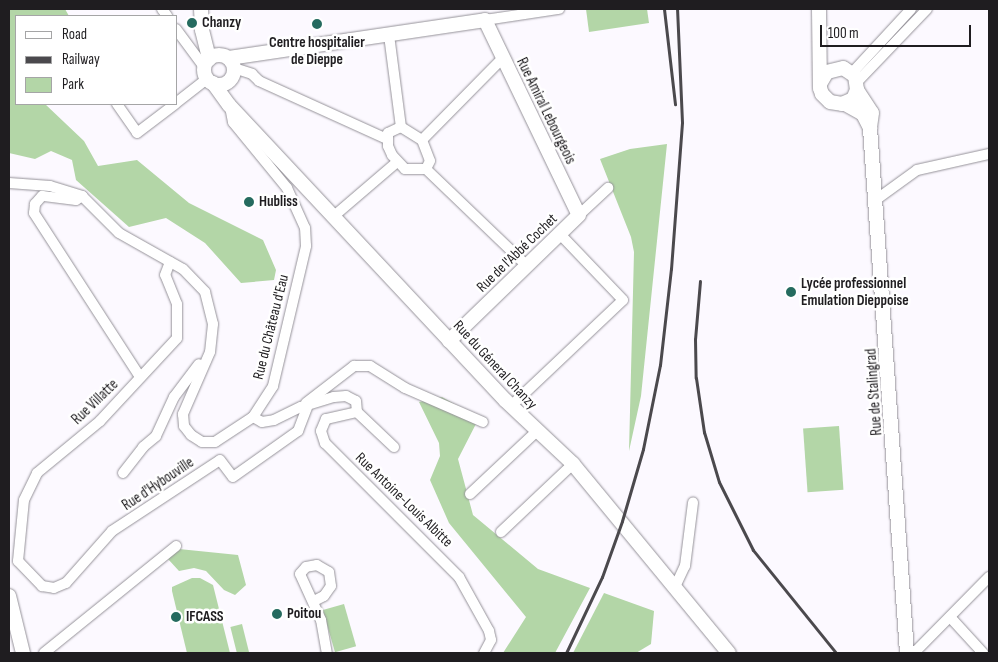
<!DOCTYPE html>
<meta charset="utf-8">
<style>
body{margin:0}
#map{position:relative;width:998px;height:662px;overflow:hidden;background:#fcf9ff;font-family:"Sofia Sans Condensed",sans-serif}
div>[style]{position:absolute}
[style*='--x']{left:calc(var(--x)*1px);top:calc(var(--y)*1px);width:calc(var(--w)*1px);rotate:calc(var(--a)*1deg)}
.green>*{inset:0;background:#b3d6a7;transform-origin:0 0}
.roads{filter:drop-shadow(0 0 1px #959299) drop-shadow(0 0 1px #959299)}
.street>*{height:10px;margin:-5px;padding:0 5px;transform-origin:5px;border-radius:5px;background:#fff}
.secondary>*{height:14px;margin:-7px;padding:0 7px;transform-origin:7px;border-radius:7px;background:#fff}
.secondary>.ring{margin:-7px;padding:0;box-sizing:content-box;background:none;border:14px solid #fff;border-radius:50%}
.rail>*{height:3px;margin:-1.5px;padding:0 1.5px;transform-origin:1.5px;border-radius:1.5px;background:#4b494d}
.dots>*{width:14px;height:14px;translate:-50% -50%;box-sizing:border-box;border:2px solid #fff;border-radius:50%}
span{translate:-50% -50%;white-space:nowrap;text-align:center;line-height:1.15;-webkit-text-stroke:5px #fff;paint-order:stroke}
.poi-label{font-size:15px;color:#1f1d20;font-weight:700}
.left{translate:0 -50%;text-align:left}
.street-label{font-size:15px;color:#1f1d20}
.frame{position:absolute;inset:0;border:10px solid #1f1d20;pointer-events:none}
.legend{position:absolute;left:15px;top:15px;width:162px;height:90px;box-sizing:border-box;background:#fff;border:1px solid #a5a5a6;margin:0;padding:6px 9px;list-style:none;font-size:15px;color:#1f1d20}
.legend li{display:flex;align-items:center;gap:10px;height:25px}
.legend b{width:25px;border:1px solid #a5a5a6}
.scale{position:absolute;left:820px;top:25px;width:151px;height:22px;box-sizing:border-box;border:2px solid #1f1d20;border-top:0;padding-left:6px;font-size:15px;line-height:18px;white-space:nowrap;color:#1f1d20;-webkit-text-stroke:4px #fff;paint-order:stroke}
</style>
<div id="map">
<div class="green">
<i style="clip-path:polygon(9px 9px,65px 9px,69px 16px,16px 16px,16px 104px,45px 104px,84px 141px,98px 166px,137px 160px,189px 203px,263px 240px,276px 270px,274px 280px,241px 283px,205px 243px,166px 218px,129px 227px,76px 180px,72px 160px,51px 151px,35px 159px,9px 153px)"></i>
<i style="clip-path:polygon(586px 9px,647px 9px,649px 23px,589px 32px)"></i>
<i style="clip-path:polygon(667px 144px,641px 396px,629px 451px,634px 252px,631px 237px,600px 159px,630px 149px)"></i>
<i style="clip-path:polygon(442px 397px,479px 418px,458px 459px,473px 515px,538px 569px,590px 588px,555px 653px,503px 653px,526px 617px,449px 523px,430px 480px,440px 456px,439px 443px,419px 402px)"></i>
<i style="left:839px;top:426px;width:64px;height:36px;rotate:86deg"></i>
<i style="clip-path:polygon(179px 549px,238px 555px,246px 585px,235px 595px,224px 590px,206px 571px,194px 568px,179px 571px,168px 559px)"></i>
<i style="clip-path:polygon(192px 578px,200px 578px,213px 585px,230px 653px,187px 653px,172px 591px,172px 587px)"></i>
<i style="clip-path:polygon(604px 593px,654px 611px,651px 644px,636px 653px,573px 653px)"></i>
<i style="left:344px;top:604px;width:44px;height:22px;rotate:74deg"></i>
<i style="left:242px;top:624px;width:30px;height:12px;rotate:76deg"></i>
</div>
<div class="roads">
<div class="street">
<i style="--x:162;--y:9;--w:9;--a:54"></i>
<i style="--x:485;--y:20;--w:75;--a:-8.5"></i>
<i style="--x:176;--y:29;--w:47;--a:53.6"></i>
<i style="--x:389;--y:35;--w:93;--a:82.6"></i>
<i style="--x:234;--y:68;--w:19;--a:18"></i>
<i style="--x:252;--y:74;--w:10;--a:45"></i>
<i style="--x:259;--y:81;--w:141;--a:24.4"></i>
<i style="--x:852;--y:73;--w:87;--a:-47.3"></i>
<i style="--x:857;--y:82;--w:101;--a:-46.2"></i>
<i style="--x:176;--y:103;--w:39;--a:-38"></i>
<i style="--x:117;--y:104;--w:35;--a:55"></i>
<i style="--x:137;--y:133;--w:48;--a:-37.3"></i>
<i style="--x:401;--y:127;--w:25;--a:32"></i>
<i style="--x:422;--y:140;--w:22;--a:69"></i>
<i style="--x:430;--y:161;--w:9;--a:117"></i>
<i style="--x:426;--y:169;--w:21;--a:180"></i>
<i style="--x:405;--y:169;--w:19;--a:-133"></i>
<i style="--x:392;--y:155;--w:10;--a:-114"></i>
<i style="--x:388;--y:146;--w:13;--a:-90"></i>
<i style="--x:388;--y:133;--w:14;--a:-25"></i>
<i style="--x:422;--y:140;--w:114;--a:-45.4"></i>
<i style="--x:426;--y:169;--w:140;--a:43.8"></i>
<i style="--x:9;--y:183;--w:41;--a:4.2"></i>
<i style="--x:50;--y:186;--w:34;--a:17"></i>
<i style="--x:82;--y:196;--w:52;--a:45"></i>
<i style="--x:119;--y:233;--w:73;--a:29.4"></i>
<i style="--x:183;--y:269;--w:32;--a:46"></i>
<i style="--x:205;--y:292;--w:33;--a:76"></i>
<i style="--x:213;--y:324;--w:28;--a:96"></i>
<i style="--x:210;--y:352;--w:68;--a:113.5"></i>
<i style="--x:183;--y:414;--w:12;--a:85"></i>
<i style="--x:184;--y:426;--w:11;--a:52"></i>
<i style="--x:191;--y:435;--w:13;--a:32"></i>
<i style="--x:202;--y:442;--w:13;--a:0"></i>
<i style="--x:215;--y:442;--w:45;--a:-33.3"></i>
<i style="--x:253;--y:417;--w:37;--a:-57"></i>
<i style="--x:273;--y:386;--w:144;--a:-76.7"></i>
<i style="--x:306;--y:246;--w:18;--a:-93"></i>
<i style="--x:305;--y:228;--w:44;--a:-114.2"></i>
<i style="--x:287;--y:188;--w:85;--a:-129.3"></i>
<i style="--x:233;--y:122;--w:16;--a:-101"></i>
<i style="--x:82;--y:196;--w:7;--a:146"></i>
<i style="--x:76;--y:200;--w:34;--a:-173"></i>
<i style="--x:42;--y:196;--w:11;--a:131"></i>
<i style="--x:35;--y:204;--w:9;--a:96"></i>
<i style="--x:34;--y:213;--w:195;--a:57.1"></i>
<i style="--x:877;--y:199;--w:49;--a:-35.9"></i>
<i style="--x:917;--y:170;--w:74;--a:-12.5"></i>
<i style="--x:579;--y:215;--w:40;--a:-43"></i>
<i style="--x:334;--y:216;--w:83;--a:-40.6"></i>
<i style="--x:306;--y:403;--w:61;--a:-37.6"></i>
<i style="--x:354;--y:366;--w:16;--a:0"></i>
<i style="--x:370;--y:366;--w:41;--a:32.2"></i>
<i style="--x:405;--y:388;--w:85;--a:23.6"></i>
<i style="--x:511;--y:406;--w:154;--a:-43.4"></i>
<i style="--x:623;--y:300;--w:91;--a:-133.7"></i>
<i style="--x:357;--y:412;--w:51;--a:43.4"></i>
<i style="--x:253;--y:417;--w:10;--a:29"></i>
<i style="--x:262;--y:422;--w:12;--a:-9"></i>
<i style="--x:274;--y:420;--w:30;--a:-26"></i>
<i style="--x:301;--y:407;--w:34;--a:-17"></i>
<i style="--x:334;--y:397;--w:12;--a:-5"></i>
<i style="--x:346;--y:396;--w:11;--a:27"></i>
<i style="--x:356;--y:401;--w:11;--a:85"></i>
<i style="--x:357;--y:412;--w:32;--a:167"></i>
<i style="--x:326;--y:419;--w:13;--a:113"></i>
<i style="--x:321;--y:431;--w:13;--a:72"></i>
<i style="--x:325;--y:443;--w:190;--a:45"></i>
<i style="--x:459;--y:577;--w:62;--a:60.9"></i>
<i style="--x:489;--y:631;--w:9;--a:77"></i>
<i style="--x:491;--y:640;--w:15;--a:118"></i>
<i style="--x:123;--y:473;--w:33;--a:-52"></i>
<i style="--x:143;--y:447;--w:17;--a:-40"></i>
<i style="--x:156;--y:436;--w:43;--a:-65.2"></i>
<i style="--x:174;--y:397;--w:41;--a:-52.9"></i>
<i style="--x:470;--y:494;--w:91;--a:-43.2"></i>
<i style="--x:501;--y:532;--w:99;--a:-43.4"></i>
<i style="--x:18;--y:561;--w:35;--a:46"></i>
<i style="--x:42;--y:586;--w:12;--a:9"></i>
<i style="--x:54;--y:588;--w:13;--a:-23"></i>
<i style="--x:66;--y:583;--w:69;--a:-48.5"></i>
<i style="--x:112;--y:531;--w:129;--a:-33.3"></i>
<i style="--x:220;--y:460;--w:21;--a:53"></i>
<i style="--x:233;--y:477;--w:80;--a:-35.3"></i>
<i style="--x:298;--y:431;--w:28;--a:-69"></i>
<i style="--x:18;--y:561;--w:61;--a:-84.4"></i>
<i style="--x:24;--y:500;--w:30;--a:-64"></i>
<i style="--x:37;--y:473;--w:82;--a:-39.5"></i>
<i style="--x:100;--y:421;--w:113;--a:-47.1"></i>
<i style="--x:177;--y:338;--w:34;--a:-90"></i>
<i style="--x:177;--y:304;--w:31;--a:-112"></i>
<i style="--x:165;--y:275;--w:14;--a:-69"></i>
<i style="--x:675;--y:587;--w:23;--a:-65"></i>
<i style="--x:685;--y:566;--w:64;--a:-82.8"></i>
<i style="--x:314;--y:601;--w:11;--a:-27"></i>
<i style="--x:324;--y:596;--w:12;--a:-55"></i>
<i style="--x:331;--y:586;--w:14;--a:-98"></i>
<i style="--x:329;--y:572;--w:14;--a:-150"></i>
<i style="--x:317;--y:565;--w:11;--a:170"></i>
<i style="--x:306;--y:567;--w:9;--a:131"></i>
<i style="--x:300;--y:574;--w:51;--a:65.5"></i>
<i style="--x:321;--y:620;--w:34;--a:80"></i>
<i style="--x:950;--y:617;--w:49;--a:47.5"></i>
<i style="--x:44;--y:653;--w:170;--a:-39"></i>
<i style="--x:914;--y:653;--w:107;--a:-45.4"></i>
</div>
<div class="secondary">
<i style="--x:201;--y:9;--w:21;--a:87"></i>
<i style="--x:202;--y:30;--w:30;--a:76"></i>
<i style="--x:819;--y:9;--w:79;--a:89.3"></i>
<i style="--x:820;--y:88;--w:6;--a:72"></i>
<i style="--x:822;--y:94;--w:11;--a:45"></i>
<i style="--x:830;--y:102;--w:12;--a:9"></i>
<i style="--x:842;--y:104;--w:12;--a:-24"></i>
<i style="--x:853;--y:99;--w:10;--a:-66"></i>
<i style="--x:857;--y:90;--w:14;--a:-98"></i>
<i style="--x:855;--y:76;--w:14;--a:-146"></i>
<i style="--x:843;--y:68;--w:16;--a:166"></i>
<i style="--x:827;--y:72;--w:12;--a:121"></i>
<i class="ring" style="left:204px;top:55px;width:16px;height:16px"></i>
<i style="--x:229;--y:58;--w:259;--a:-8.4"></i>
<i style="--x:485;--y:20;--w:216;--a:64.3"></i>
<i style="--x:579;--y:215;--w:181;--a:135.9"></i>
<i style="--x:213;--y:83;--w:27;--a:54"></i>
<i style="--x:229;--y:105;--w:405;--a:46.9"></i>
<i style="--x:506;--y:401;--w:92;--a:43.2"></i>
<i style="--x:573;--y:464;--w:245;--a:50.5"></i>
<i style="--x:857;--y:90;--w:27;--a:57"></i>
<i style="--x:872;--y:113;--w:15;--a:98"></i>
<i style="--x:870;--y:128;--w:526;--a:85.97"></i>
<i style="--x:845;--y:104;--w:21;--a:29"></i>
<i style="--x:863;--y:114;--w:16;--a:63"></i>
<i style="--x:9;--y:596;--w:59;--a:76.2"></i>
</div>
</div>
<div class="rail">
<i style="--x:664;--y:9;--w:96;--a:83.4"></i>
<i style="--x:700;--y:281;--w:58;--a:94.9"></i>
<i style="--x:695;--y:339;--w:39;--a:89"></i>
<i style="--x:696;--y:378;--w:55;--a:81.6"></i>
<i style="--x:704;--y:432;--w:52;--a:73.3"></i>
<i style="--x:719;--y:482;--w:76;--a:63.4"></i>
<i style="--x:753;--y:550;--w:132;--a:51.1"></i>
<i style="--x:566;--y:653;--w:84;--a:-64.7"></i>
<i style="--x:602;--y:577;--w:59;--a:-70.3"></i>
<i style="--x:622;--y:521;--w:75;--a:-73.7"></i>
<i style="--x:643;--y:449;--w:86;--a:-78.6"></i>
<i style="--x:660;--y:365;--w:97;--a:-83.5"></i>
<i style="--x:671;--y:269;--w:147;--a:-85.7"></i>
<i style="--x:682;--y:122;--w:113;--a:-92.5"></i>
</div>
<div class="dots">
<i style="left:192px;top:23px;background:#256b5f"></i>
<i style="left:317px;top:24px;background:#256b5f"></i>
<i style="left:249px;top:202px;background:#256b5f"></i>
<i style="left:791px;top:292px;background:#256b5f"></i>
<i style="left:277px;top:614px;background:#256b5f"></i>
<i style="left:176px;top:617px;background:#256b5f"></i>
</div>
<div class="poi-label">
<span class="left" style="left:202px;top:23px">Chanzy</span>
<span style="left:317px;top:51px">Centre hospitalier<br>de Dieppe</span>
<span class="left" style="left:259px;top:202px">Hubliss</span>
<span class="left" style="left:801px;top:292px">Lycée professionnel<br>Emulation Dieppoise</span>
<span class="left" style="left:287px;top:614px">Poitou</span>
<span class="left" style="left:186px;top:617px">IFCASS</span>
</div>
<div class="street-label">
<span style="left:546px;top:111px;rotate:64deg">Rue Amiral Lebourgeois</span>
<span style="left:517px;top:253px;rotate:-44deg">Rue de l'Abbé Cochet</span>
<span style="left:271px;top:327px;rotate:-76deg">Rue du Château d'Eau</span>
<span style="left:495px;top:365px;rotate:47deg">Rue du Géneral Chanzy</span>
<span style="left:874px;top:392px;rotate:-94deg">Rue de Stalingrad</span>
<span style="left:95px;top:402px;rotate:-44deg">Rue Villatte</span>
<span style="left:158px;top:484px;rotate:-34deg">Rue d'Hybouville</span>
<span style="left:404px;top:500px;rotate:44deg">Rue Antoine-Louis Albitte</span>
</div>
<div class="frame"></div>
<ul class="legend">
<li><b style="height:6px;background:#fff"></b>Road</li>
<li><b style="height:6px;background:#4b494d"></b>Railway</li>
<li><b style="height:14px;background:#b3d6a7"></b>Park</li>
</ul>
<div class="scale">100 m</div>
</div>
